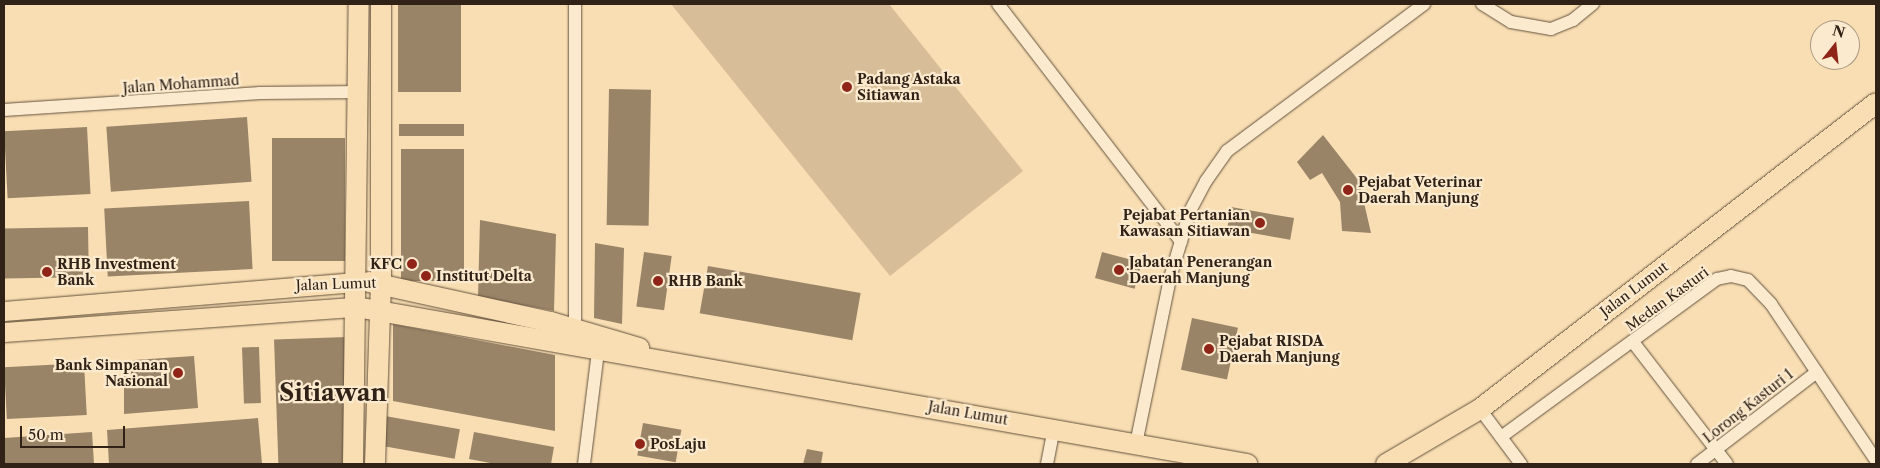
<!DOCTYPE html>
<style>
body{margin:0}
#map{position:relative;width:1880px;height:468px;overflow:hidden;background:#f9deb3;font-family:"Libre Caslon Text",serif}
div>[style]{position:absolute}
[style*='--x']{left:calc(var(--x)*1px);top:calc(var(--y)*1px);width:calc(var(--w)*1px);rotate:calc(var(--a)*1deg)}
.green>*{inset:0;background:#d7be98}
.building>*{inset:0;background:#998468;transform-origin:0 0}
.roads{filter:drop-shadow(0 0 1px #62513d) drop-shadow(0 0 1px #62513d)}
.minor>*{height:12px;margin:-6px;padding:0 6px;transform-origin:6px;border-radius:6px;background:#fbeace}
.primary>*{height:19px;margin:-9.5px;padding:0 9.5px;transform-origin:9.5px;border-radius:9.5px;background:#f9deb3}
.trunk>*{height:20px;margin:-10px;padding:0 10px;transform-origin:10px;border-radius:10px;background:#f9deb3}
.dots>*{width:14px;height:14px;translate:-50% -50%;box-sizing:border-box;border:2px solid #fbeace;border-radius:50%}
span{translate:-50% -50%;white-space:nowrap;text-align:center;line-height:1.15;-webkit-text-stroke:4.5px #fbeace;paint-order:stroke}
.poi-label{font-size:14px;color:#302216;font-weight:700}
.left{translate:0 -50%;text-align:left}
.right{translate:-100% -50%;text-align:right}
.street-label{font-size:14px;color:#302216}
.town-label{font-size:24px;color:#302216;font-weight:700}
.frame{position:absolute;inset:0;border:5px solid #302216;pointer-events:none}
.north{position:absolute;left:1810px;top:20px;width:50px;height:50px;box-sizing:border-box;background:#fbeace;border:1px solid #aa9a84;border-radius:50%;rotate:16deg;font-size:14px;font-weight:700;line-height:20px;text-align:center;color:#302216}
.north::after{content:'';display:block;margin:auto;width:18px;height:22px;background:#8f2418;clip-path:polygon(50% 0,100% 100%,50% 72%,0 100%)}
.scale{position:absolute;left:20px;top:426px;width:105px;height:22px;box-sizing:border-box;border:2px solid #302216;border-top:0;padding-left:6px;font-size:15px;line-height:18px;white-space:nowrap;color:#302216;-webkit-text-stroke:4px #fbeace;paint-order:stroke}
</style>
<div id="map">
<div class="green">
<i style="clip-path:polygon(671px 4px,889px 4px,1023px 171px,890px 276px)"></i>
</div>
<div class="building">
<i style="left:398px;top:4px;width:63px;height:88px"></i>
<i style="left:609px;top:89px;width:42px;height:136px;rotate:1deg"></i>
<i style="left:247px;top:117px;width:65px;height:141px;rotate:86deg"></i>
<i style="left:399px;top:124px;width:65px;height:12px"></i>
<i style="left:87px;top:127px;width:67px;height:83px;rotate:87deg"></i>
<i style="clip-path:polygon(1323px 135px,1359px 181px,1371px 233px,1342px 231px,1340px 202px,1322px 173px,1310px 180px,1297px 162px)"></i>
<i style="left:272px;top:138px;width:73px;height:123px"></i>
<i style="left:464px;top:149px;width:132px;height:63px;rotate:90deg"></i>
<i style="left:249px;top:201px;width:68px;height:145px;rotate:87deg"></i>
<i style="left:1231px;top:207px;width:64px;height:22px;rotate:10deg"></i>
<i style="clip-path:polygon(480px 220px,556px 234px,554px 311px,478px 297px)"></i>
<i style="left:88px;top:227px;width:50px;height:84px;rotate:89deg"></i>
<i style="clip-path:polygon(595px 243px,624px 248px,622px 324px,594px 318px)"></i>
<i style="left:644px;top:252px;width:28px;height:55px;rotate:8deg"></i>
<i style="left:1102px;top:252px;width:41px;height:27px;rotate:15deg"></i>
<i style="left:708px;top:266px;width:155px;height:48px;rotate:10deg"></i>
<i style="left:1192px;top:318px;width:47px;height:53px;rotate:12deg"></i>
<i style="clip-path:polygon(393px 324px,555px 355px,555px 431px,393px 401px)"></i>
<i style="left:347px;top:337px;width:127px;height:73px;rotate:88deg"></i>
<i style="left:259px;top:347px;width:56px;height:17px;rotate:88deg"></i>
<i style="clip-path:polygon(194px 356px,198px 408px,124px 414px,124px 375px,134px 360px)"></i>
<i style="left:84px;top:363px;width:52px;height:80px;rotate:87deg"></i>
<i style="left:385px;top:416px;width:76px;height:30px;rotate:10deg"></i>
<i style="clip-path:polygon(258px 418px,262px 464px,109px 464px,107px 430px)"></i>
<i style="left:643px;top:423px;width:39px;height:33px;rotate:10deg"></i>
<i style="clip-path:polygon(92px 432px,94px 464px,4px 464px,4px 438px)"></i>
<i style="clip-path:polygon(474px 432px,554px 447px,551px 464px,496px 464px,469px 459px)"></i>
<i style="clip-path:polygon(807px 449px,823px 452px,821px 464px,803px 464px)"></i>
</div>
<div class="roads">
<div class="minor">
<i style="--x:998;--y:4;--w:300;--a:52.4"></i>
<i style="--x:1482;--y:4;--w:34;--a:32"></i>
<i style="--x:1511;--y:22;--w:41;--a:9.9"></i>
<i style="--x:1551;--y:29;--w:24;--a:-22"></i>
<i style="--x:1573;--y:20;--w:26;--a:-39"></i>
<i style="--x:4;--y:110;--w:257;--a:-3.8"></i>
<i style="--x:260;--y:93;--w:100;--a:-0.6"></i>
<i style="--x:575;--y:329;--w:325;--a:-90"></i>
<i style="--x:1633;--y:342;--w:154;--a:52.4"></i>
<i style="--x:1480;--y:409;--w:69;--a:53.3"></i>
<i style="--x:1501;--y:437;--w:268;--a:-36.2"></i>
<i style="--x:1717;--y:279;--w:14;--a:-12"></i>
<i style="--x:1731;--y:276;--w:17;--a:13"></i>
<i style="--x:1748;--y:280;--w:33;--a:46"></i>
<i style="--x:1771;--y:304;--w:188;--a:56.1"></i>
<i style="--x:1136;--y:444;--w:169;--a:-78.4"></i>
<i style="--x:1170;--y:278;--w:70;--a:-73.4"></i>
<i style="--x:1190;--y:211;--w:34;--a:-62"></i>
<i style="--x:1206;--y:181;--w:37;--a:-55"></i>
<i style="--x:1227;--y:151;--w:246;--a:-36.7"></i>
<i style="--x:584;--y:464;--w:113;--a:-82.9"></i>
<i style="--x:1047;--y:464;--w:37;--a:-79"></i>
<i style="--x:1697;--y:464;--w:151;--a:-37.5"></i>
</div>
<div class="primary">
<i style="--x:4;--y:311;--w:353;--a:-4.7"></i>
<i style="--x:4;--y:332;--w:353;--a:-4.1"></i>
</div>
<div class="trunk">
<i style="--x:369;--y:282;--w:186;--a:12.4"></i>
<i style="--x:551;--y:322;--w:92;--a:16.5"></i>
<i style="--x:356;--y:307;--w:905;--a:9.99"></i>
<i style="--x:353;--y:464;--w:460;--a:-89.3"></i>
<i style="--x:375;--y:464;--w:181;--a:-88.1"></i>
<i style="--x:381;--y:283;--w:279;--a:-90"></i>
<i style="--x:1386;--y:464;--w:109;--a:-30.3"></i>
<i style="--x:1480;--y:409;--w:500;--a:-37.69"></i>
</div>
</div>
<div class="dots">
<i style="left:847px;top:87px;background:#8f2418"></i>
<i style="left:1348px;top:190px;background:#8f2418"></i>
<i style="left:1260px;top:223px;background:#8f2418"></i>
<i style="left:412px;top:264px;background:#8f2418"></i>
<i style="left:1119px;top:270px;background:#8f2418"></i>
<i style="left:47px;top:272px;background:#8f2418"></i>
<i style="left:426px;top:276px;background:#8f2418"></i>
<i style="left:658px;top:281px;background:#8f2418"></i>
<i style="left:1209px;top:349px;background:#8f2418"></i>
<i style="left:178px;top:373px;background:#8f2418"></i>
<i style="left:640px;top:444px;background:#8f2418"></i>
</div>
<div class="poi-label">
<span class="left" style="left:857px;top:87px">Padang Astaka<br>Sitiawan</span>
<span class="left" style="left:1358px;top:190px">Pejabat Veterinar<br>Daerah Manjung</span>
<span class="right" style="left:1250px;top:223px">Pejabat Pertanian<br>Kawasan Sitiawan</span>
<span class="left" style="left:1129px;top:270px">Jabatan Penerangan<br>Daerah Manjung</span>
<span class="left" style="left:57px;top:272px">RHB Investment<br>Bank</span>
<span class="right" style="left:402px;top:264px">KFC</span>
<span class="left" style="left:436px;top:276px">Institut Delta</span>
<span class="left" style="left:668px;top:281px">RHB Bank</span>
<span class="left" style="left:1219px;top:349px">Pejabat RISDA<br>Daerah Manjung</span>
<span class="right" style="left:168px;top:373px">Bank Simpanan<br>Nasional</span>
<span class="left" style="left:650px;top:444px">PosLaju</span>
</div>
<div class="street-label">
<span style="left:181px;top:84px;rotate:-4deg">Jalan Mohammad</span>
<span style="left:336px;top:284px;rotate:-2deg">Jalan Lumut</span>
<span style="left:1634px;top:289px;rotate:-37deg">Jalan Lumut</span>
<span style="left:1667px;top:299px;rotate:-36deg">Medan Kasturi</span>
<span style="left:1748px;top:406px;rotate:-38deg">Lorong Kasturi 1</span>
<span style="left:968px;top:413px;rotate:10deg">Jalan Lumut</span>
</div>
<div class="town-label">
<span style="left:333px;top:393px">Sitiawan</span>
</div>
<div class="frame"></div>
<div class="north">N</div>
<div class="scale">50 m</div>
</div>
